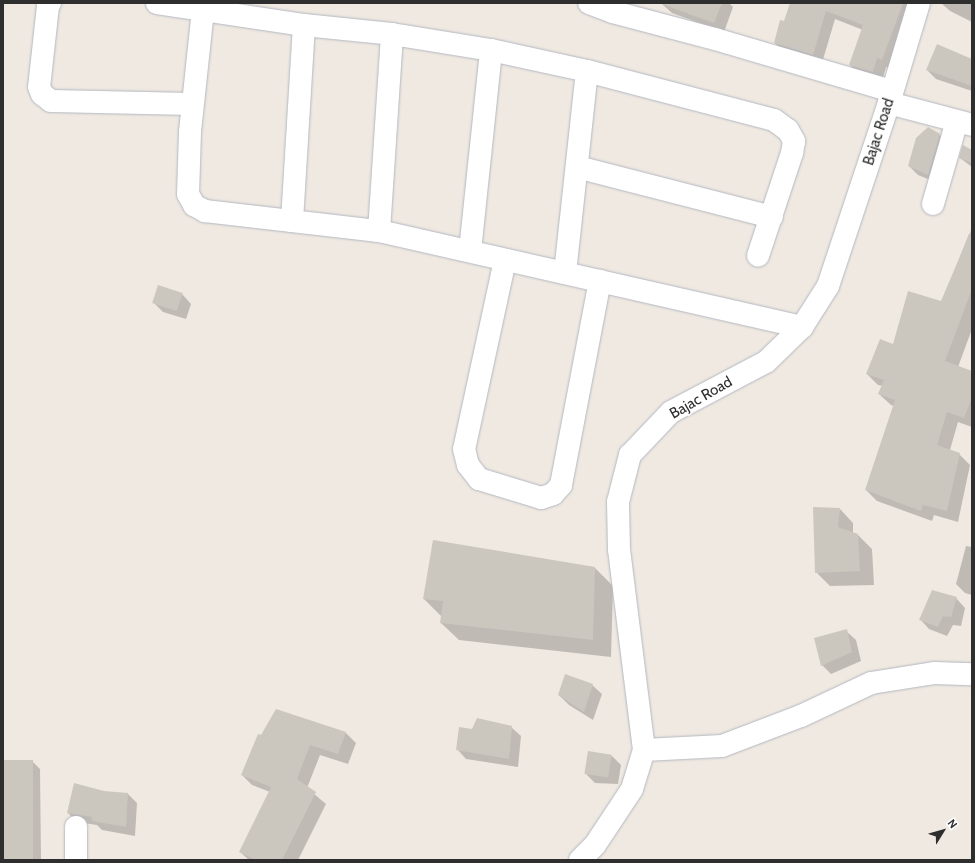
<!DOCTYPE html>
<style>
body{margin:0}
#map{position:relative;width:975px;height:863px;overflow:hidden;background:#efe9e1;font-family:Cabin,sans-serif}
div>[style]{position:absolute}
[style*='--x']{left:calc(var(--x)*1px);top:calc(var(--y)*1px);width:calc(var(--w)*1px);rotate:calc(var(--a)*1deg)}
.shadow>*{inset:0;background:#0003}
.building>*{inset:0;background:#cbc7bf;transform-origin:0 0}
.roads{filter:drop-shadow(0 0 1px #b4b7c1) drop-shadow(0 0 1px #b4b7c1)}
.minor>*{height:22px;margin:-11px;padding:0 11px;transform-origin:11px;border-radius:11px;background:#fff}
span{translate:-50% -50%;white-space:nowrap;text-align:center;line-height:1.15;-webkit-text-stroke:3px #fff;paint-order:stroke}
.street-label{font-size:15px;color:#2e2e2e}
.frame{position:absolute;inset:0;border:4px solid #2e2e2e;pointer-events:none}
.north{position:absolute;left:923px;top:811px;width:40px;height:40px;-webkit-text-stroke:3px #fff;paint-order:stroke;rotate:53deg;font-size:11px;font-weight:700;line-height:16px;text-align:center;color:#2e2e2e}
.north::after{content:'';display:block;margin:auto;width:14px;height:18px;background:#2e2e2e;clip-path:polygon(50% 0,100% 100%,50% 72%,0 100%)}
</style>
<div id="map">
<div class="shadow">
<i style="clip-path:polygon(729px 3px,733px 7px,724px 32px,672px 13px,662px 4px)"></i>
<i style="clip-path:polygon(791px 3px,912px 3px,891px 68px,886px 67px,882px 81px,859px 74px,850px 65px,863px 30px,835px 19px,822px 63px,784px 52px,775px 43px,785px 23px)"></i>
<i style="clip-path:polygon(941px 3px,972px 3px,972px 22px,950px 11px)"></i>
<i style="clip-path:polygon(972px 60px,972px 91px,936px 79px,927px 70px)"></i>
<i style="clip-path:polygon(940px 135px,949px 144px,938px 183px,918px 175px,909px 166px)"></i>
<i style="clip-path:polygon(972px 151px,972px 167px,960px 158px)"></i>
<i style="clip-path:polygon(969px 234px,972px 235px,972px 329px,958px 367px,972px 372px,972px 427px,958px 422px,950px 450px,959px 454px,970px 465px,958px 522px,934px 515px,932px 521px,877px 501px,866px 490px,894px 406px,891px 405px,879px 394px,883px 386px,878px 385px,867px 374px,894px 345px,942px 302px)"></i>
<i style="clip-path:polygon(182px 294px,191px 304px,186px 319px,163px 312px,154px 303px)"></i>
<i style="clip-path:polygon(840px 509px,853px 523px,853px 533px,858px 535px,872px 549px,874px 585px,830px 586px,816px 572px)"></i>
<i style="clip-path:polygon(966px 546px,972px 547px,972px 595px,965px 593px,956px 584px)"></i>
<i style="clip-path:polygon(595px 568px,613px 586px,611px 657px,459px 640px,441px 623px,442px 617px,424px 599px)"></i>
<i style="clip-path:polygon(956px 598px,965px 608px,961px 626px,953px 625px,947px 636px,929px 629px,920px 619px)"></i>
<i style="clip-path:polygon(846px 631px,856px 640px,861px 661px,831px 674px,822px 665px)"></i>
<i style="clip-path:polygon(592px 685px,602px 694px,593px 720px,569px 705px,559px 695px)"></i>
<i style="clip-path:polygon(511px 727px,521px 736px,518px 767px,466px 759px,457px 749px,473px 730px)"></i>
<i style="clip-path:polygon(346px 733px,356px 743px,348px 764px,320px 755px,307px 788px,326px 804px,298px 860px,249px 860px,240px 852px,270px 792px,252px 785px,242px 775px,261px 736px)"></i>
<i style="clip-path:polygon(612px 756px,621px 765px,618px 784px,595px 783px,586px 774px)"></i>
<i style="clip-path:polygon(32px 761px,40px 769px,41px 860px,4px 860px,3px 762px)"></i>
<i style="clip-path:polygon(104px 792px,128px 794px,137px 803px,135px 836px,102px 830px,97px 825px,77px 822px,68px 813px)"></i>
</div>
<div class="building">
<i style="clip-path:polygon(665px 3px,722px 3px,714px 23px,664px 5px)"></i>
<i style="clip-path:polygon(790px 3px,903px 3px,882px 60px,877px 58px,873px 72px,849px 65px,863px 25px,826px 11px,813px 55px,774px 43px,780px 20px,784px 21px)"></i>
<i style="clip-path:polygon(937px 44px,972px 59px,972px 86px,926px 70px)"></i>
<i style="clip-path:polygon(928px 127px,940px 134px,928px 175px,908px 166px,916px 138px)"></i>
<i style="clip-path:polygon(963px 145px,972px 150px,972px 163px,959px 158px)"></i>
<i style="clip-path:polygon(972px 228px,972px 289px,945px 361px,972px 371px,972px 398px,964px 418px,947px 412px,937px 445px,960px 453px,947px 511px,923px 505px,921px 511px,865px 490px,895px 400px,878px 394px,884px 380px,866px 374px,880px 339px,893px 344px,908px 291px,941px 301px)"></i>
<i style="left:158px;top:285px;width:26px;height:19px;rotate:18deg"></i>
<i style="clip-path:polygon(813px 507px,840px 508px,838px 527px,858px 534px,860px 571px,815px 573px)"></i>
<i style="clip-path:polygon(433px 540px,595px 567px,593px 640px,440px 623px,443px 601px,423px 599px)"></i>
<i style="clip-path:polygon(932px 590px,957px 597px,951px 617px,943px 616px,938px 627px,919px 620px)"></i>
<i style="clip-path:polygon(847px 629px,852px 652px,821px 666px,814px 638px)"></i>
<i style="clip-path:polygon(565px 674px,593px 684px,584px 712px,558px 695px)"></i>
<i style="clip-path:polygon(276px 709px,346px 732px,338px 754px,310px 745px,297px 779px,316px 792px,282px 860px,256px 860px,239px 852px,271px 787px,241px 775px,258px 734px,261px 735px)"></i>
<i style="clip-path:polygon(477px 718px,512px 726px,509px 759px,456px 750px,459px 727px,472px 729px)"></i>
<i style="left:588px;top:751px;width:24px;height:23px;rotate:9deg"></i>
<i style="left:33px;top:760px;width:100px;height:30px;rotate:90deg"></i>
<i style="clip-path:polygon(74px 783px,104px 791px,128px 793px,126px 827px,92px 821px,92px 817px,67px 813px)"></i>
</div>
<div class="roads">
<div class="minor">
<i style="--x:50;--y:3;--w:4;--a:124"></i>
<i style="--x:48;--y:6;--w:81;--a:96.3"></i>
<i style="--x:39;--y:87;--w:8;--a:67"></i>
<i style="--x:42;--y:94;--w:11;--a:38"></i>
<i style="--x:51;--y:101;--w:141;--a:1.2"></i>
<i style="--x:157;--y:3;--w:149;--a:8.5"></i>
<i style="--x:304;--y:25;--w:88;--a:5.8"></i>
<i style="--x:392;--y:34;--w:100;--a:9.2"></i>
<i style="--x:491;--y:50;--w:98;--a:12.3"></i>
<i style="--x:587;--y:71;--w:193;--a:14.7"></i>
<i style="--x:774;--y:120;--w:17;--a:36"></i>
<i style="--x:788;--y:130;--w:13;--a:61"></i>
<i style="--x:794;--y:141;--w:12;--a:99"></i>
<i style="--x:792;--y:153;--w:108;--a:108.3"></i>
<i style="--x:589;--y:3;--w:26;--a:21"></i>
<i style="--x:613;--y:12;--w:106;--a:14.8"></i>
<i style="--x:715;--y:39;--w:184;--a:16.4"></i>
<i style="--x:203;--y:10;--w:123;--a:96.1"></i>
<i style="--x:190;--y:132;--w:62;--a:91.8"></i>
<i style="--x:188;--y:194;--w:13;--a:61"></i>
<i style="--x:194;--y:205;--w:13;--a:29"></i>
<i style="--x:205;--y:211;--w:175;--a:6.6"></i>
<i style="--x:379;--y:231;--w:434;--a:12.8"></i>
<i style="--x:889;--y:103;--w:86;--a:14.8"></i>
<i style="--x:577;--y:167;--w:201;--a:14.4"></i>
<i style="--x:933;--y:204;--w:86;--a:-73.9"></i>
<i style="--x:292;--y:221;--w:196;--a:-86.5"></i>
<i style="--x:379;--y:231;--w:197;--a:-86.2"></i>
<i style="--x:470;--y:251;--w:202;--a:-84"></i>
<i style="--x:505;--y:260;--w:193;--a:102.2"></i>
<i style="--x:464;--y:449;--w:16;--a:76"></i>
<i style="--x:468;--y:465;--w:18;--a:52"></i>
<i style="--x:479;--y:479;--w:65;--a:17"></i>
<i style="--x:541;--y:498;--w:13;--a:-18"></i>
<i style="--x:553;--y:494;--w:12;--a:-48"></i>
<i style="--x:561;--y:485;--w:208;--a:-79.2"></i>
<i style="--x:565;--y:273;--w:203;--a:-83.8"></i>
<i style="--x:644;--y:750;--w:78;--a:-2.9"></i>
<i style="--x:722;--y:746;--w:85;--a:-20.8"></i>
<i style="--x:801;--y:716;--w:77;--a:-25.2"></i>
<i style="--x:871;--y:683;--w:65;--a:-8.9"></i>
<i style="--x:935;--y:673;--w:37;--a:2"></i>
<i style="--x:76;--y:827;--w:33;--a:90"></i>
<i style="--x:580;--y:860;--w:21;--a:-45"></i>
<i style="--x:595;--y:845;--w:67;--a:-56.5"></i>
<i style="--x:632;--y:789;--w:41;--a:-72.9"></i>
<i style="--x:644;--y:750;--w:202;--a:-97.1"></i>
<i style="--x:619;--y:550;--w:48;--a:-91.2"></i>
<i style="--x:618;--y:502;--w:49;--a:-75.7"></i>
<i style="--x:630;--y:455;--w:59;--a:-46.4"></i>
<i style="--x:671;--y:412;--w:107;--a:-27.8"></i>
<i style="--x:766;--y:362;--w:50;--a:-44.2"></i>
<i style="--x:802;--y:327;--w:49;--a:-57.6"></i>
<i style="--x:828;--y:286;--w:193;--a:-71.6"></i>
<i style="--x:889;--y:103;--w:104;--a:-73.3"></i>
</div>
</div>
<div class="street-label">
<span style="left:879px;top:132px;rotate:-72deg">Bajac Road</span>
<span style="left:701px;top:398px;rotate:-30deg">Bajac Road</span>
</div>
<div class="frame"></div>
<div class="north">N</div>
</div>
